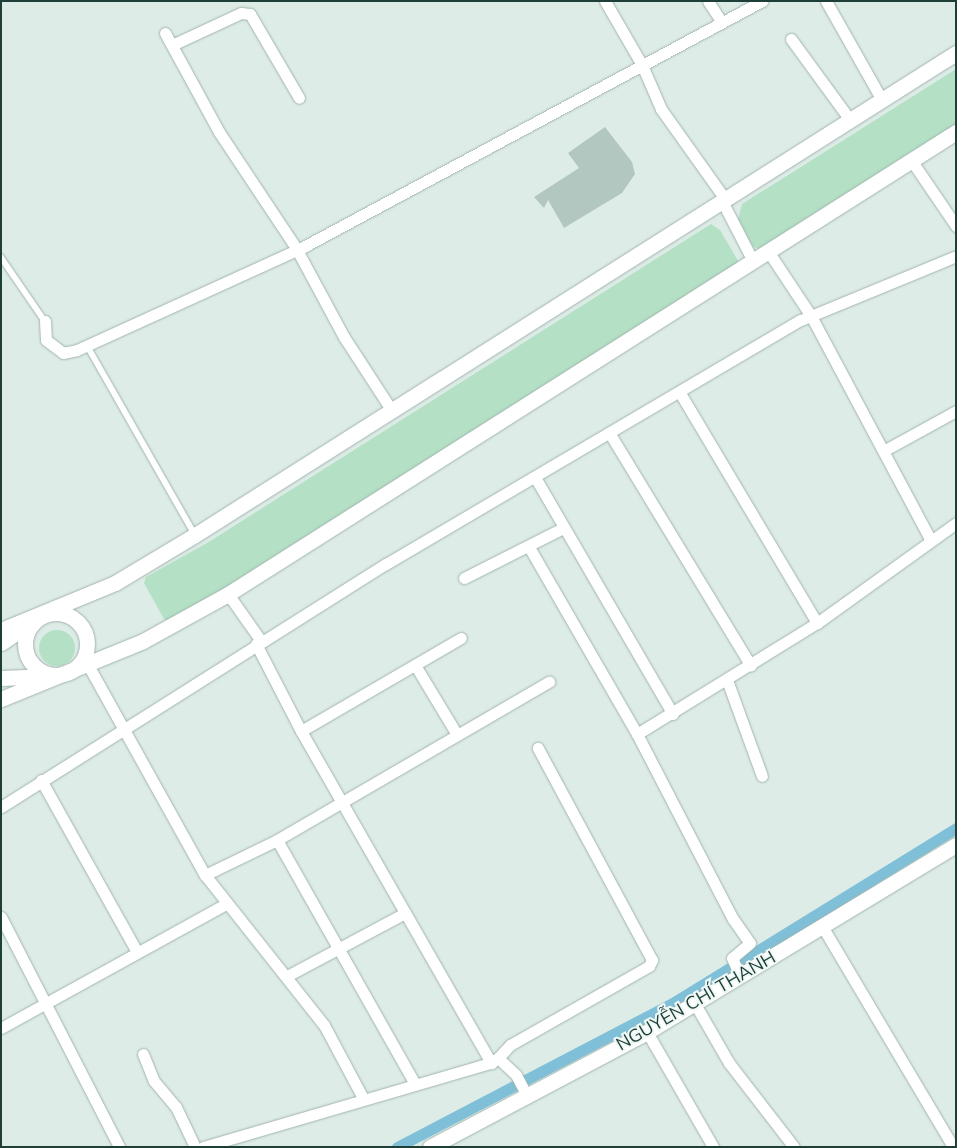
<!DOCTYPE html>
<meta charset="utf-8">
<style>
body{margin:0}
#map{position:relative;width:957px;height:1148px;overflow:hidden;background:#deece7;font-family:Mulish,sans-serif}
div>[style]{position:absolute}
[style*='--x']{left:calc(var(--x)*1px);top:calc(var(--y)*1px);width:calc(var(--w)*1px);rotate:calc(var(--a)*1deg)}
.green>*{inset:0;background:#b4e0c5}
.round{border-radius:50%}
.canal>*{height:11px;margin:-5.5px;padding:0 5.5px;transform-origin:5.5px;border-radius:5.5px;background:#7fc0d8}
.building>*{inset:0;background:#b3c7c1}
.roads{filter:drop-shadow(0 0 1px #a1b4af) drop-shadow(0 0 1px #a1b4af)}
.lane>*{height:5.5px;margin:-2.75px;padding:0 2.75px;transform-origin:2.75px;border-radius:2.75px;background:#fff}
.street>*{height:11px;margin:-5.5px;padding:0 5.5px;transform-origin:5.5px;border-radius:5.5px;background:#fff}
.secondary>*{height:15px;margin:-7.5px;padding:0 7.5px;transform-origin:7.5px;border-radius:7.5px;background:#fff}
.secondary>.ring{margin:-7.5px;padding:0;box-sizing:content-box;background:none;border:15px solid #fff;border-radius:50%}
span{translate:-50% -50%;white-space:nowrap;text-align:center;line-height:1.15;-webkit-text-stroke:4px #eff8f5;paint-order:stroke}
.street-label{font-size:18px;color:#1e3e38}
.frame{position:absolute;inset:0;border:2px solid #1e3e38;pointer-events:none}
</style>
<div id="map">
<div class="green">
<i style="clip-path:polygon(956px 69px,956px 128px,764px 250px,753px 247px,738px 219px,742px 204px)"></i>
<i style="clip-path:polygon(711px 224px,720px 230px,740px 264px,231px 587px,169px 621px,164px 619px,144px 583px,146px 577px,207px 543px)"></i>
<i class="round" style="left:39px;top:630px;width:36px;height:36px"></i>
</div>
<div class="canal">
<i style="--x:397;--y:1147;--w:315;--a:-27.6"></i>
<i style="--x:676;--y:1001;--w:329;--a:-31.7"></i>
</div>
<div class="building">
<i style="clip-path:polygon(605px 127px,632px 162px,635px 174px,622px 193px,564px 228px,548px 200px,544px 208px,534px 197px,579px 168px,568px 153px)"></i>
</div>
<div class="roads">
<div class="lane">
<i style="--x:1;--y:257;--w:78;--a:55.5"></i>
<i style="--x:87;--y:345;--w:218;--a:60.3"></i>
</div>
<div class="street">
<i style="--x:605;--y:1;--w:74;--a:60"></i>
<i style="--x:642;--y:65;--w:48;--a:66.6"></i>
<i style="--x:661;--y:109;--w:110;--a:54.6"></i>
<i style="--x:708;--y:1;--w:24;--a:57"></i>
<i style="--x:826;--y:1;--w:114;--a:60.5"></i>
<i style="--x:165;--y:33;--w:113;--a:61.4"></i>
<i style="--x:219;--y:132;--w:139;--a:56.4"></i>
<i style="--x:296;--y:248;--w:101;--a:61.7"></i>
<i style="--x:344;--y:337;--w:88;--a:57"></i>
<i style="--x:791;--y:39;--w:100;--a:53.9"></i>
<i style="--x:172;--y:45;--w:76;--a:-24.9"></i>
<i style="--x:241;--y:13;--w:9;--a:6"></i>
<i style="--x:250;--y:14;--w:97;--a:59.7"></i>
<i style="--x:911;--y:160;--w:80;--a:55.7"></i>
<i style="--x:722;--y:201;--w:68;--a:62.7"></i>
<i style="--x:768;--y:251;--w:78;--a:56.5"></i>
<i style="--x:811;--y:316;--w:253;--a:61.9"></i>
<i style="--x:45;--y:321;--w:19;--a:87"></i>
<i style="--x:46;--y:340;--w:21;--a:37"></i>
<i style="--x:63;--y:353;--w:14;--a:-12"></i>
<i style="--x:77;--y:350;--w:251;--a:-24.5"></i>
<i style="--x:305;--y:246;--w:519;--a:-28.2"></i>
<i style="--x:680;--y:393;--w:268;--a:59.2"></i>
<i style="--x:610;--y:434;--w:271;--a:58.7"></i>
<i style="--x:885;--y:450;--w:81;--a:-28.8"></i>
<i style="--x:536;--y:479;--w:272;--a:59.8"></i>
<i style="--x:529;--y:547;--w:216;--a:60"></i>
<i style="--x:637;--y:734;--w:208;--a:62.6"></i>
<i style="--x:733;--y:919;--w:29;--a:55"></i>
<i style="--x:750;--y:943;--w:23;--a:140"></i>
<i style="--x:732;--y:958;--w:20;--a:66"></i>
<i style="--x:464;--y:578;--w:111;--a:-26.8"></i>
<i style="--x:228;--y:594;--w:57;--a:54.9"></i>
<i style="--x:256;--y:644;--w:98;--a:62.7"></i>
<i style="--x:301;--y:731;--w:383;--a:60.2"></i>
<i style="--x:88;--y:665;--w:240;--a:60.9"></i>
<i style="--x:205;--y:875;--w:191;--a:51.6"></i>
<i style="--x:324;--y:1025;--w:83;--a:61.9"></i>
<i style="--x:415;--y:665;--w:79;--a:58.9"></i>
<i style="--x:727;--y:680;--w:102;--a:70"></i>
<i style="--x:301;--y:731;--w:185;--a:-30.2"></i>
<i style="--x:637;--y:734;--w:211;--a:-31.7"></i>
<i style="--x:817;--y:623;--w:171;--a:-35.7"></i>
<i style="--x:41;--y:780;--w:195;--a:60.8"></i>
<i style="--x:1;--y:807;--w:455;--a:-32.3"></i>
<i style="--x:386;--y:564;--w:481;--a:-30.5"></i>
<i style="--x:801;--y:320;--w:168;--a:-22.4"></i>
<i style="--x:277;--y:840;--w:280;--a:60.5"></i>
<i style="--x:205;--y:875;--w:80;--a:-25.9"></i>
<i style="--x:277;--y:840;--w:315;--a:-30.2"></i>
<i style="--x:1;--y:917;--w:259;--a:62.8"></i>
<i style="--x:822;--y:926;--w:257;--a:59.3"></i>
<i style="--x:287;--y:976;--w:134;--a:-28.1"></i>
<i style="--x:695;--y:1004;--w:68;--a:60"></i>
<i style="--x:729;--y:1063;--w:106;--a:52.3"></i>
<i style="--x:1;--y:1028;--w:258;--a:-28.9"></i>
<i style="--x:647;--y:1032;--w:133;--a:60.1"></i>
<i style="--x:143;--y:1054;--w:29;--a:68"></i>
<i style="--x:154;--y:1081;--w:34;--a:50"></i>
<i style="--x:176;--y:1107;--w:44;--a:64.6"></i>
<i style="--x:498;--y:1058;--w:18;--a:-47"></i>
<i style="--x:510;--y:1045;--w:160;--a:-29.6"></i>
<i style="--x:649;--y:966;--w:7;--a:-63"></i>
<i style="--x:652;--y:960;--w:241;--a:-118.3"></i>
<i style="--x:203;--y:1147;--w:300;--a:-16.3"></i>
<i style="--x:491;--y:1063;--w:9;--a:-36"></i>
<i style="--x:498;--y:1058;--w:25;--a:43"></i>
<i style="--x:516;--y:1075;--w:24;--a:62"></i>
</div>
<div class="secondary">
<i class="ring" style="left:25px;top:613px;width:47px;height:47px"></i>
<i style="--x:1;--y:630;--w:123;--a:-22.4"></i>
<i style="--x:115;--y:583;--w:93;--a:-31"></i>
<i style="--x:195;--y:535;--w:901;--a:-32.35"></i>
<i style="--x:1;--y:643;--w:25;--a:-34"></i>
<i style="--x:1;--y:678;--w:49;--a:-2.3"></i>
<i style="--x:1;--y:699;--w:153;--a:-22.2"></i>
<i style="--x:143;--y:641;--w:97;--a:-28.9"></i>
<i style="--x:228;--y:594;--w:862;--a:-32.4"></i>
<i style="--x:430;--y:1147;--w:246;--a:-27.9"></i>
<i style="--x:647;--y:1032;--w:361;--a:-31.2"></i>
</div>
</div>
<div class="street-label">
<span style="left:696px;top:1001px;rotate:-30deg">NGUYỄN CHÍ THANH</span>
</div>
<div class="frame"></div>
</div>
